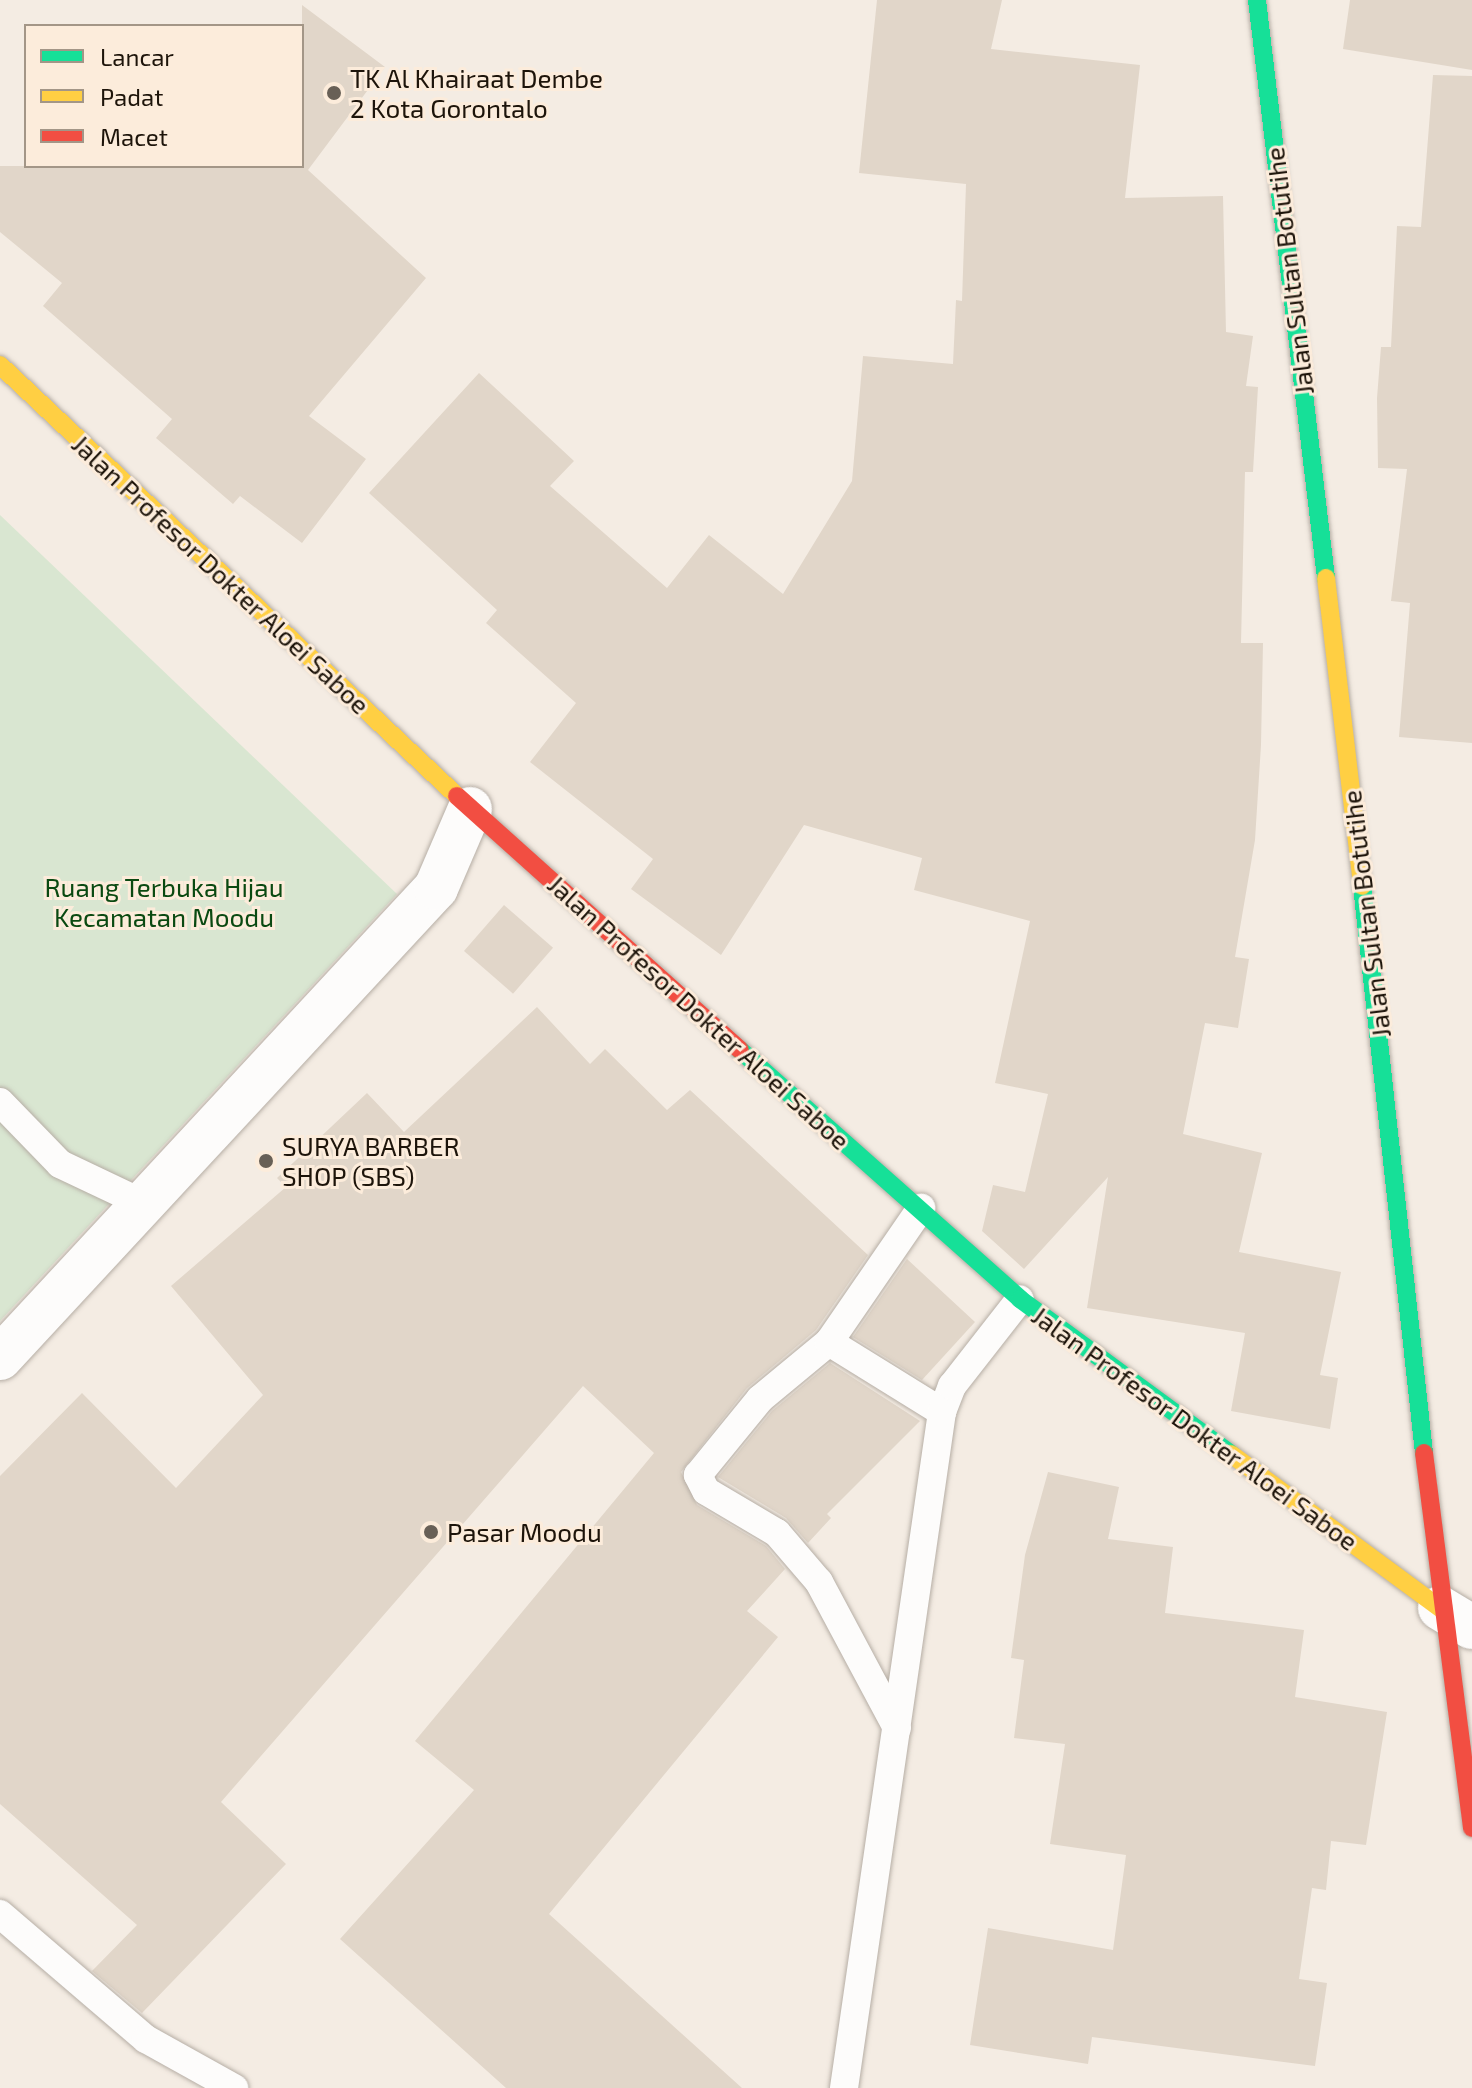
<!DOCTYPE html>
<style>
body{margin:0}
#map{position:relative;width:1472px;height:2088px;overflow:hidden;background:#f4ece3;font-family:"Exo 2",sans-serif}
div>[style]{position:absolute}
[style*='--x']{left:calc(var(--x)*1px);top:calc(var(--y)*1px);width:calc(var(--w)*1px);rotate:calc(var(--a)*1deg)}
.green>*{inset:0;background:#d9e6d1}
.building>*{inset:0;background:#e1d6c9;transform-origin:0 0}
.roads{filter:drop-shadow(0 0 2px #b6aea5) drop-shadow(0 0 2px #b6aea5)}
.lane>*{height:28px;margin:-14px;padding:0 14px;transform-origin:14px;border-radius:14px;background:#fdfcfb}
.street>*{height:44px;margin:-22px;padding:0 22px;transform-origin:22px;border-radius:22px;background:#fdfcfb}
.fast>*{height:18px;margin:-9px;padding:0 9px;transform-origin:9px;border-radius:9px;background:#16e098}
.slow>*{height:18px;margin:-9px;padding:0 9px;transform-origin:9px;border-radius:9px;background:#ffcf43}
.jam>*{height:18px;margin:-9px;padding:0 9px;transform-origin:9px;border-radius:9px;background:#f24e42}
.dots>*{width:22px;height:22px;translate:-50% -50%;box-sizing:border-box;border:4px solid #fcecdb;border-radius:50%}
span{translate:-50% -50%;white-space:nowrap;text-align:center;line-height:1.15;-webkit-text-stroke:6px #fcecdb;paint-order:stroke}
.poi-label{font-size:26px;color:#1d140a}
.left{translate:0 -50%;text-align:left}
.street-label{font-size:26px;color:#1d140a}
.park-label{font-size:26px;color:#0a4911}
.legend{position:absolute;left:24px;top:24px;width:280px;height:144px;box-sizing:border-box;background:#fcecdb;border:2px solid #a39687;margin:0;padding:10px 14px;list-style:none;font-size:24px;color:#1d140a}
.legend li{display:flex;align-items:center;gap:16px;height:40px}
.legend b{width:40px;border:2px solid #a39687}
</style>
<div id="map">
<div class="green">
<i style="clip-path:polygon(0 515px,397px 894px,0 1321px)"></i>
</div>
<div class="building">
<i style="clip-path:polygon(877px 0,1002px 0,991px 49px,1140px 65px,1125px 198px,1223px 196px,1226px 332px,1253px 336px,1246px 386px,1258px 387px,1253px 472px,1245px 472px,1241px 643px,1263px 643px,1261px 745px,1255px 840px,1235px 957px,1249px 959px,1238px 1028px,1205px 1023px,1183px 1134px,1262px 1153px,1239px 1252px,1341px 1272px,1320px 1375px,1338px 1378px,1330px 1429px,1231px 1411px,1245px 1333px,1087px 1308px,1108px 1177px,1024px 1269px,982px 1231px,993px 1185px,1025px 1192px,1048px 1094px,995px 1083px,1030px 921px,914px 890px,922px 858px,804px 825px,721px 955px,631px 889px,653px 859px,530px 762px,576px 703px,486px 623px,497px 610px,369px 493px,479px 373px,574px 461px,550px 486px,667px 588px,709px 535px,783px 594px,852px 481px,863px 356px,953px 364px,956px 300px,962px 301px,966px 184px,859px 173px)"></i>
<i style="clip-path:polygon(1350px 0,1472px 0,1472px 70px,1343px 49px)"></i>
<i style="clip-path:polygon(302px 5px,385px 67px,308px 170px,426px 278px,309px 416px,366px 459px,302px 543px,240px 496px,233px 504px,156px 438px,172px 419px,43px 306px,62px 283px,0 232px,0 166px,302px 166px)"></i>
<i style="clip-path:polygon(1433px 75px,1472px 76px,1472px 743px,1399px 737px,1410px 603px,1391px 601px,1407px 469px,1378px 468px,1377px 398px,1381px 347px,1391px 347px,1397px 226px,1421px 227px)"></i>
<i style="left:504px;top:905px;width:65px;height:61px;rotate:41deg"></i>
<i style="clip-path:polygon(537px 1007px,590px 1064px,605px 1049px,667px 1110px,690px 1090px,868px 1255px,816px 1330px,747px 1388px,681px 1472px,697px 1505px,766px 1546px,785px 1569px,747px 1611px,778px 1637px,549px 1914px,742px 2088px,506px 2088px,340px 1939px,474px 1790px,415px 1741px,654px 1453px,583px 1386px,221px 1802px,286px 1864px,142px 2013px,92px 1971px,137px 1925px,0 1804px,0 1476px,82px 1393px,176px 1488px,263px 1395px,171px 1286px,286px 1187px,277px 1178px,367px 1093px,404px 1132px)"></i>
<i style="clip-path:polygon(907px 1259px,975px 1322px,922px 1380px,853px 1337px)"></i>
<i style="clip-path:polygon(830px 1363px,920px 1421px,827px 1514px,831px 1518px,808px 1543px,786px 1518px,718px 1477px,772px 1411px)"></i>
<i style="clip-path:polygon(1048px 1472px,1119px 1487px,1108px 1539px,1173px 1547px,1165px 1613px,1304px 1630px,1295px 1697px,1387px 1712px,1366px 1845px,1331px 1841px,1326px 1890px,1312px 1888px,1299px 1979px,1327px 1983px,1315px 2066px,1092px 2037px,1088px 2064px,970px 2045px,988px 1928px,1113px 1950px,1126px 1855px,1050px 1844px,1065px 1744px,1014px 1738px,1024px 1660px,1011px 1658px,1025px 1555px)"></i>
</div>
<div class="roads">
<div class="lane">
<i style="--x:0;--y:1102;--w:86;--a:45.9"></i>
<i style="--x:60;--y:1164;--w:89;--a:25.4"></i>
<i style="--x:829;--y:1342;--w:133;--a:31.8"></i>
<i style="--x:897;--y:1728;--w:166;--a:-118.1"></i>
<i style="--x:819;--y:1582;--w:65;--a:-130.6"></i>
<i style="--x:777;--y:1533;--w:82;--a:-149.4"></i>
<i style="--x:706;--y:1491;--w:18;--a:-117"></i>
<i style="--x:698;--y:1475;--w:98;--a:-50.8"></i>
<i style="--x:760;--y:1399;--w:89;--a:-39.6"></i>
<i style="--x:829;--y:1342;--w:163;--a:-55.5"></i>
<i style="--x:0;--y:1914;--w:192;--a:40.6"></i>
<i style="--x:146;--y:2039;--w:101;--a:29.1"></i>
<i style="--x:844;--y:2088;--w:683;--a:-81.75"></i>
<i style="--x:942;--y:1412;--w:28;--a:-69"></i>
<i style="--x:952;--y:1386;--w:110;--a:-52"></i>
</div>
<div class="street">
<i style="--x:0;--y:1358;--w:641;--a:-47.15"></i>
<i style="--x:436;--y:888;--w:86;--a:-66.7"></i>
<i style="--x:1440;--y:1608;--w:37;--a:31"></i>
</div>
<div class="fast">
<i style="--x:1257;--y:0;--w:582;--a:83.19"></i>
<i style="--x:1362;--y:886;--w:570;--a:83.76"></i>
<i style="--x:740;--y:1050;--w:375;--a:41.6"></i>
<i style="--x:1020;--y:1299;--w:262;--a:36.3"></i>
</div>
<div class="slow">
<i style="--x:0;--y:365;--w:628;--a:43.32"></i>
<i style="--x:1326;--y:578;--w:310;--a:83.3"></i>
<i style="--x:1231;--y:1454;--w:260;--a:36.4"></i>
</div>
<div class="jam">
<i style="--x:457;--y:796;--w:380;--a:41.9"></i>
<i style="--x:1424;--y:1453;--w:378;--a:82.7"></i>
</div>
</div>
<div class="dots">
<i style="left:334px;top:93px;background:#686056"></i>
<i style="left:266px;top:1161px;background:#686056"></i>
<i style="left:431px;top:1532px;background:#686056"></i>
</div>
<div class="poi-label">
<span class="left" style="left:350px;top:93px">TK Al Khairaat Dembe<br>2 Kota Gorontalo</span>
<span class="left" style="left:282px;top:1161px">SURYA BARBER<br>SHOP (SBS)</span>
<span class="left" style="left:447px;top:1532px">Pasar Moodu</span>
</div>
<div class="street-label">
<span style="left:1289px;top:271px;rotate:-97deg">Jalan Sultan Botutihe</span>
<span style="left:221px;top:574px;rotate:43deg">Jalan Profesor Dokter Aloei Saboe</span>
<span style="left:1366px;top:914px;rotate:-97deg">Jalan Sultan Botutihe</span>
<span style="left:699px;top:1012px;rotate:42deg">Jalan Profesor Dokter Aloei Saboe</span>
<span style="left:1195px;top:1428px;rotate:36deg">Jalan Profesor Dokter Aloei Saboe</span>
</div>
<div class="park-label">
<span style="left:164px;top:902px">Ruang Terbuka Hijau<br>Kecamatan Moodu</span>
</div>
<ul class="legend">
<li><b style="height:10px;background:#16e098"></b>Lancar</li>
<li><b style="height:10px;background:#ffcf43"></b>Padat</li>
<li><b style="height:10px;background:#f24e42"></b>Macet</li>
</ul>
</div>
